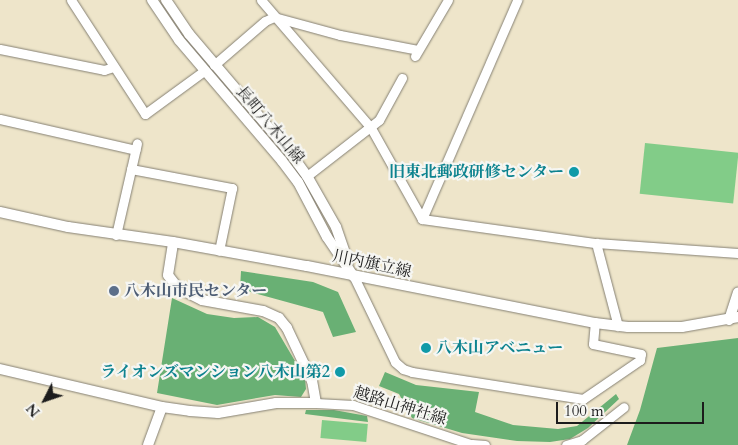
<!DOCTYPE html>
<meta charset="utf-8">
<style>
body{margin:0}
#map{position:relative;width:738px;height:445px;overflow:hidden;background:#eee5ca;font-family:Cardo,"Noto Serif JP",serif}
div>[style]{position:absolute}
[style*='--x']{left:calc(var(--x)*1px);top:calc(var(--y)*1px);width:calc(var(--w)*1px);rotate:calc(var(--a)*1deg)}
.green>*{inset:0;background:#82cc88;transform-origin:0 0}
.forest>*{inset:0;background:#69b074}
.roads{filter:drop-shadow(0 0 1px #858073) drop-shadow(0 0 1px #858073)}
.minor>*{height:9px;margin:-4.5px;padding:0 4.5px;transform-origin:4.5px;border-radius:4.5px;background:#fff}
.tertiary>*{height:10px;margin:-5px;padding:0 5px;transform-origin:5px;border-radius:5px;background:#fff}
.dots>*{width:14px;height:14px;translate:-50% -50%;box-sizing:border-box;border:2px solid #f6f6f2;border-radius:50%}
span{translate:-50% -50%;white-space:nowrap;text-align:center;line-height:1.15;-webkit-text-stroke:4.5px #f6f6f2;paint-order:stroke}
.street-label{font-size:16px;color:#1c1c1c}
.culture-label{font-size:16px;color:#0d838f;font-weight:700}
.right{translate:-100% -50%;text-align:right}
.left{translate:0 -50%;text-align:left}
.service-label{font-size:16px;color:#4e5e75;font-weight:700}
.north{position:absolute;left:20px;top:375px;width:50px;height:50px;-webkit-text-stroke:4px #f6f6f2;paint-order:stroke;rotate:229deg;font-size:14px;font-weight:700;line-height:20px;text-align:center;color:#1c1c1c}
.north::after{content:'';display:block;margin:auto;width:18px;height:22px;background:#1c1c1c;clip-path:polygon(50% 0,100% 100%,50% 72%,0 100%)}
.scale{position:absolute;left:556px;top:402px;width:148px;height:22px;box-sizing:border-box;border:2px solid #1c1c1c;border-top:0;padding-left:6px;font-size:15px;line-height:18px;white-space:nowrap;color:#1c1c1c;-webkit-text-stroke:4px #f6f6f2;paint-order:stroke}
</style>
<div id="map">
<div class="green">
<i style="left:645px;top:143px;width:94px;height:51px;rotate:6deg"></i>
<i style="left:322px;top:420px;width:46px;height:18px;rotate:5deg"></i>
</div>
<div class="forest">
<i style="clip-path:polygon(241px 271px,313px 282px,338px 292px,356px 332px,333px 337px,323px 312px,240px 289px)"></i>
<i style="clip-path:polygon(172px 298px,207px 314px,234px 318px,258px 317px,275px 327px,305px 378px,306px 389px,301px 397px,275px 395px,217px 405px,157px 393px)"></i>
<i style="clip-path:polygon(738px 338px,738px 445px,627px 445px,640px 410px,657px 348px)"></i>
<i style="clip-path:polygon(385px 372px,416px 385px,479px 392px,475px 412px,513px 425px,558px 429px,577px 426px,616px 394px,619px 399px,588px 428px,570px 439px,550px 442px,517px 441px,462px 433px,412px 418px,399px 394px,379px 386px)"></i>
<i style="clip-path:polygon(306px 410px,334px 410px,367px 416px,368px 422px,305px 414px)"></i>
</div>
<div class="roads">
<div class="minor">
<i style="--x:71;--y:0;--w:136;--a:57"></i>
<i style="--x:145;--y:114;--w:73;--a:-36.1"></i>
<i style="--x:261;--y:0;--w:169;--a:49.3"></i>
<i style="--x:371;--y:128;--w:104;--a:60.7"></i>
<i style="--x:422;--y:219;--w:176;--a:7.9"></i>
<i style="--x:596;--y:243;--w:142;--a:4"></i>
<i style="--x:0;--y:49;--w:106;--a:11.4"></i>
<i style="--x:104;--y:70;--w:9;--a:-18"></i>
<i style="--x:415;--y:56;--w:65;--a:-59.5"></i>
<i style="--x:214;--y:65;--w:67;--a:-40.8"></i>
<i style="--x:265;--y:21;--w:10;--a:-24"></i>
<i style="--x:274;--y:17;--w:68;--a:15.3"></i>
<i style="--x:340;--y:35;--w:79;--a:10.9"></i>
<i style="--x:0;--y:119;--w:139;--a:12.8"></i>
<i style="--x:131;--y:169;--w:103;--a:10.7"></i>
<i style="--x:232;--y:188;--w:64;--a:101.7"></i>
<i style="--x:307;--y:176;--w:91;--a:-37.9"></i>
<i style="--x:379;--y:120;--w:48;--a:-61.3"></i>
<i style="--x:422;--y:219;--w:239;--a:-66.5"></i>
<i style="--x:116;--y:235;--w:94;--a:-77.1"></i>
<i style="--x:596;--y:243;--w:86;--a:75.2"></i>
<i style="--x:354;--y:277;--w:94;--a:64.2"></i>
<i style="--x:395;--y:362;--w:11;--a:41"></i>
<i style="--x:403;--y:369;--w:9;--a:18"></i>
<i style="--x:412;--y:372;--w:173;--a:9"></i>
<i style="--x:583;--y:399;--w:69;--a:-34.4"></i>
<i style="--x:640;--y:360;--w:6;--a:-81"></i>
<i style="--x:641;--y:354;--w:49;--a:-168.2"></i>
<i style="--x:593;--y:344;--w:21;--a:-85"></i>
<i style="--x:316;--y:403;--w:37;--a:3"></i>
<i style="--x:353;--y:405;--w:126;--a:18.4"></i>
<i style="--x:472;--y:444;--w:13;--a:4"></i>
<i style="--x:566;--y:445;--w:17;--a:-17"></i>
<i style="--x:582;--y:440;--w:53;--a:-38.2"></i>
</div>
<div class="tertiary">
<i style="--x:152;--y:0;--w:48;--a:56"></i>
<i style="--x:179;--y:40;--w:159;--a:49.6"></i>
<i style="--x:282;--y:161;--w:26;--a:53"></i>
<i style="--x:298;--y:182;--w:62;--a:62.2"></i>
<i style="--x:327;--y:237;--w:48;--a:56"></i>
<i style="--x:166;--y:0;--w:41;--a:55.9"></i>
<i style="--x:189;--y:34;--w:157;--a:49.6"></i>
<i style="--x:291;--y:154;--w:27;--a:54"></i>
<i style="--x:307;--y:176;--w:59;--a:60.4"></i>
<i style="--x:336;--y:227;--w:37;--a:71"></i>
<i style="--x:0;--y:212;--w:70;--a:12.4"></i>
<i style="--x:68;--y:227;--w:106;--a:8.1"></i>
<i style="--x:173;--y:242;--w:136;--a:10.2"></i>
<i style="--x:307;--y:266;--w:294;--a:11.2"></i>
<i style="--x:595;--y:323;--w:33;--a:7"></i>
<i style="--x:628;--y:327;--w:54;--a:0"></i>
<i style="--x:682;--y:327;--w:57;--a:-10.1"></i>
<i style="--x:729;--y:320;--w:29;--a:-72"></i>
<i style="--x:0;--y:369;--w:166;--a:13.2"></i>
<i style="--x:162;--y:407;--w:28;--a:8"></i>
<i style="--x:190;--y:411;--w:28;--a:4"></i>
<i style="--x:218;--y:413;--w:59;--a:-9.8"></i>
<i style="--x:276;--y:403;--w:40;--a:0"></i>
<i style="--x:316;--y:403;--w:22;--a:-100"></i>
<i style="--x:312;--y:381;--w:59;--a:-115.3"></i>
<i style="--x:287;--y:328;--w:13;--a:-129"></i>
<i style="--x:279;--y:318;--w:17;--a:-156"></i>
<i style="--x:263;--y:311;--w:62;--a:-169.8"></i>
<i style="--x:202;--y:300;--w:27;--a:-153"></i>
<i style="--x:178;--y:288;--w:16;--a:-128"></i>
<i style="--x:168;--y:275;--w:33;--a:-81"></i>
<i style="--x:148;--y:445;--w:40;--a:-69.8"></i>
</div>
</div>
<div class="dots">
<i style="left:574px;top:172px;background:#0f9aa8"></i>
<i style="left:114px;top:291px;background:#5c6f8a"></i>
<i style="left:426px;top:348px;background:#0f9aa8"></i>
<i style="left:340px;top:372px;background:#0f9aa8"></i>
</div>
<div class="street-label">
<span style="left:270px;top:125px;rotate:50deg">長町八木山線</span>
<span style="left:372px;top:264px;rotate:12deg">川内旗立線</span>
<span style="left:400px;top:406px;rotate:17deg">越路山神社線</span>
</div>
<div class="culture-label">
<span class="right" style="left:564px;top:172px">旧東北郵政研修センター</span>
<span class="left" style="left:436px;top:348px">八木山アベニュー</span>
<span class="right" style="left:330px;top:372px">ライオンズマンション八木山第2</span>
</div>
<div class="service-label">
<span class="left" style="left:124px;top:291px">八木山市民センター</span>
</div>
<div class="north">N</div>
<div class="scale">100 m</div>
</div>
